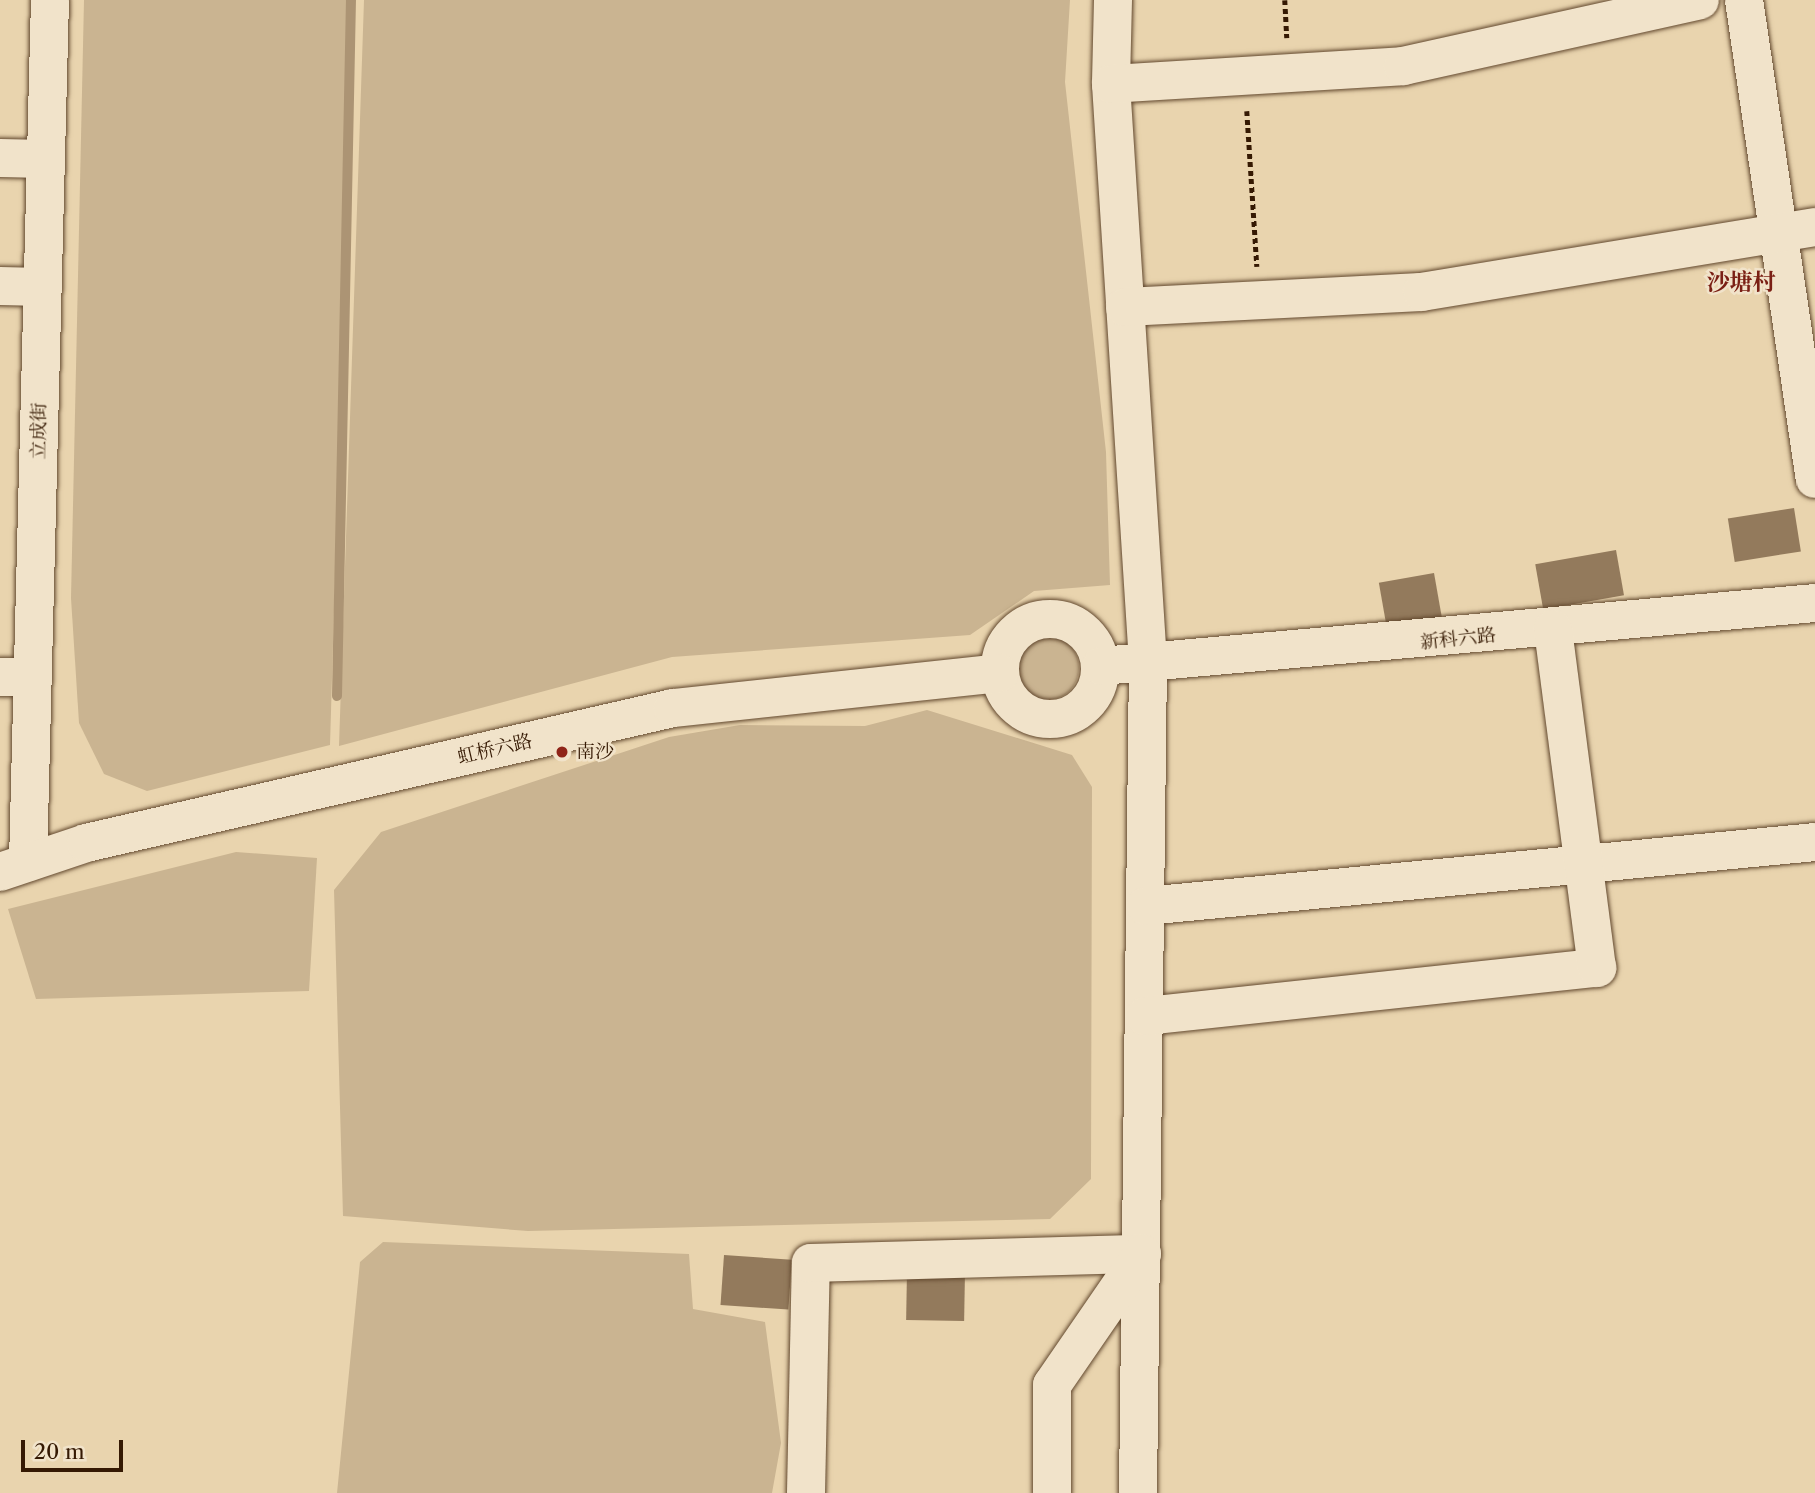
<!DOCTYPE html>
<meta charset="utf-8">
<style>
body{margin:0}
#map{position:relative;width:1815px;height:1493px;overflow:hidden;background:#e9d4ae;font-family:"Libre Caslon Text","Noto Serif SC",serif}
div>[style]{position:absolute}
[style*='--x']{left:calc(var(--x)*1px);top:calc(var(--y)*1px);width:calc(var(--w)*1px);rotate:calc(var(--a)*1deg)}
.green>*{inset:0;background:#cab491}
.round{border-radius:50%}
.stream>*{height:10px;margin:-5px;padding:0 5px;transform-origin:5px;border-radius:5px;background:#ac9474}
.building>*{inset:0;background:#937a5c;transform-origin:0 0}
.path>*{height:4.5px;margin-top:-2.25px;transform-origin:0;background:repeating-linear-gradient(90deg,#351903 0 5px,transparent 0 8.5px)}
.roads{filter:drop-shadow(0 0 2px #62482e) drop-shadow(0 0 2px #62482e)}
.minor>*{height:38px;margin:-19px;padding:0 19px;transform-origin:19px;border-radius:19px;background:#f1e3ca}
.minor>.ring{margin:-19px;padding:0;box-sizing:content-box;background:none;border:38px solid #f1e3ca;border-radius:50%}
.dots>*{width:19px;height:19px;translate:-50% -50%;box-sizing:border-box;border:4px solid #f1e3ca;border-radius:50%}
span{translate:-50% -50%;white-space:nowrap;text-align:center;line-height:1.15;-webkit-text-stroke:5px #f1e3ca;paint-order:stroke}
.street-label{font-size:19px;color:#351903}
.poi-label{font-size:19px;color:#351903}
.left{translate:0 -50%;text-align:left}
.quarter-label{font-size:23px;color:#7a1f14;font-weight:700}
.scale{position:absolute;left:21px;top:1440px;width:102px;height:32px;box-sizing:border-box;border:4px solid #351903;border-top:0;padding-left:9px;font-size:21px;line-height:24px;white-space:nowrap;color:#351903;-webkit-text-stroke:5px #f1e3ca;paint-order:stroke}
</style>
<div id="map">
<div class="green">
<i style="clip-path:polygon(84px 0,352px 0,330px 745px,147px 791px,104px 774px,79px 723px,71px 598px)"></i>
<i style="clip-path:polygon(364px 0,1070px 0,1065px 82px,1106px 452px,1110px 585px,1034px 591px,970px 635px,672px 657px,339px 746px)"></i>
<i class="round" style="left:1015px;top:636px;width:64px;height:64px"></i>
<i style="clip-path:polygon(927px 710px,1072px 755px,1092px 787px,1091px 1179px,1050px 1219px,528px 1231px,343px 1216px,334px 890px,381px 832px,669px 737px,740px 725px,865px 726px)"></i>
<i style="clip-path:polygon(236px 852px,317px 858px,309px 991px,36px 999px,8px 909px)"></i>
<i style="clip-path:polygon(383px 1242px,689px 1254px,693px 1309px,765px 1322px,781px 1443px,772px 1493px,337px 1493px,360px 1262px)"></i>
</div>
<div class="stream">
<i style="--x:337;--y:696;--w:696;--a:-88.85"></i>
</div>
<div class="building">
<i style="left:1794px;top:508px;width:44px;height:67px;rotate:81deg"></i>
<i style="left:1616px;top:550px;width:46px;height:82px;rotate:80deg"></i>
<i style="left:1434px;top:573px;width:47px;height:56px;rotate:80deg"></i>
<i style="left:724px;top:1255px;width:68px;height:50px;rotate:4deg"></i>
<i style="left:965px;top:1271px;width:50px;height:58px;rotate:91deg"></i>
</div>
<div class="path">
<i style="--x:1285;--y:0;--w:38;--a:87"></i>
<i style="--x:1247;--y:111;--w:156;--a:86.3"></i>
</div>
<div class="roads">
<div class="minor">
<i style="--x:1113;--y:0;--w:84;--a:91.4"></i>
<i style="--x:1111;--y:84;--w:579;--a:86.34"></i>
<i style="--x:1148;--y:662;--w:831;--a:90.69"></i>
<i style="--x:1744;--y:0;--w:484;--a:81.6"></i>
<i style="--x:1111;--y:84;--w:293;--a:-3.5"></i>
<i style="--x:1403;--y:66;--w:304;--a:-12.5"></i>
<i style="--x:0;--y:158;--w:46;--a:1.2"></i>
<i style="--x:0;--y:286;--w:43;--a:1.3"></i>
<i style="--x:1125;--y:307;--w:297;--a:-2.9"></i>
<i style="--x:1422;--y:292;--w:398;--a:-9.4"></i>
<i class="ring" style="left:1000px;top:619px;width:62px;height:62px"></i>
<i style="--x:1101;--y:666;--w:717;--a:-5.04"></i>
<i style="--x:0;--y:677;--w:33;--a:0"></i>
<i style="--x:28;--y:862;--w:862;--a:-88.54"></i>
<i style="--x:0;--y:872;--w:91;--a:-18.6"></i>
<i style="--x:86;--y:843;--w:602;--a:-12.95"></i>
<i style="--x:673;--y:708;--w:328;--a:-6.1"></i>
<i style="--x:1146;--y:906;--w:672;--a:-5.46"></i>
<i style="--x:1145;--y:1016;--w:455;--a:-6.1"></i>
<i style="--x:1597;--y:968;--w:342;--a:-97.4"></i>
<i style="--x:806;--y:1493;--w:230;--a:-88.8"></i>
<i style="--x:811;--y:1263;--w:331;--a:-1.6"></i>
<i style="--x:1052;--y:1493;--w:108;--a:-90"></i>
<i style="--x:1052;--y:1385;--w:159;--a:-55.5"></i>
</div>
</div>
<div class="dots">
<i style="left:562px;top:752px;background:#8f2418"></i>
</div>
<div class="street-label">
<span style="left:39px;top:431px;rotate:-89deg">立成街</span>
<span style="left:1458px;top:639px;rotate:-6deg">新科六路</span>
<span style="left:495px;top:749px;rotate:-13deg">虹桥六路</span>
</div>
<div class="poi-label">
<span class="left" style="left:576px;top:752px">南沙</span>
</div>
<div class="quarter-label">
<span style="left:1741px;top:282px">沙塘村</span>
</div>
<div class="scale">20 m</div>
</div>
